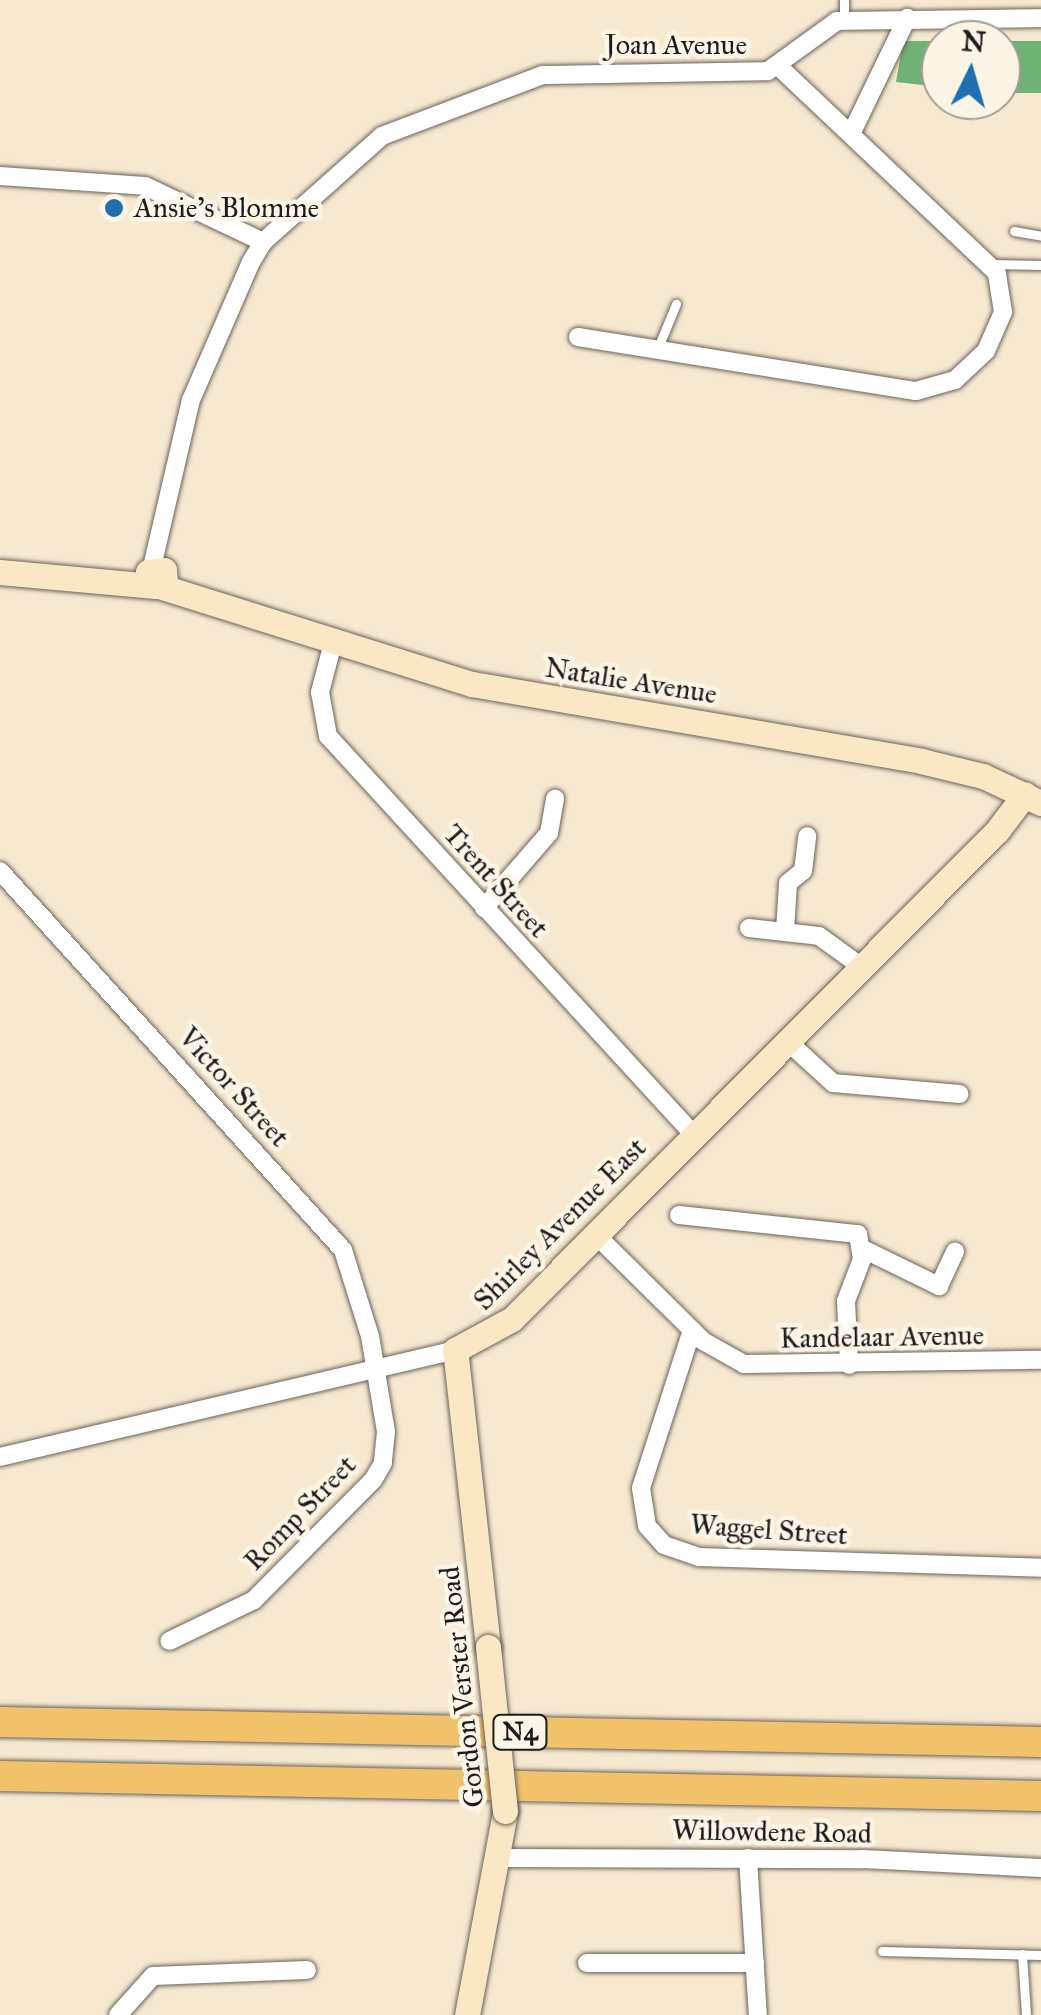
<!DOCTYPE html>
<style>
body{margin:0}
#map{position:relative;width:1041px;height:2015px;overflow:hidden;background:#f7e8d0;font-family:"IM FELL Great Primer",serif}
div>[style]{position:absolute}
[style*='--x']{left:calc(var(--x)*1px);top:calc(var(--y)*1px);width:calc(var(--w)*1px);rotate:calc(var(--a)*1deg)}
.forest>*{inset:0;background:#6fb276;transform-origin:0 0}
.roads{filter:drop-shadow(0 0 2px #69635b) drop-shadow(0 0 2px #69635b)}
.lane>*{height:9px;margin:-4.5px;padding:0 4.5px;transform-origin:4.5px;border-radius:4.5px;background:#fff}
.street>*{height:18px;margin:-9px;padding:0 9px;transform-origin:9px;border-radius:9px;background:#fff}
.secondary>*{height:25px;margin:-12.5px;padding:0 12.5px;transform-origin:12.5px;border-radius:12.5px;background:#fae7c3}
.highway>*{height:30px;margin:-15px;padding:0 15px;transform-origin:15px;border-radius:15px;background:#f2c26a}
.bridges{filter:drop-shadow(0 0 2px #69635b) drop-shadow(0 0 2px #69635b)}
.secondary-bridge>*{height:25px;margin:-12.5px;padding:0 12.5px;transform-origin:12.5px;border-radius:12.5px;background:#fae7c3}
.dots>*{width:28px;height:28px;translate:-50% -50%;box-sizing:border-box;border:5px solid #fcf5e5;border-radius:50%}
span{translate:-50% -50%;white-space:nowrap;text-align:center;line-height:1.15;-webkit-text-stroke:9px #fcf5e5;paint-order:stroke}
.shield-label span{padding:2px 8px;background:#fcf5e5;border:2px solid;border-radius:8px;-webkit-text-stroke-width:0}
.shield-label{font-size:25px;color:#1c1c1c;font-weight:700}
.street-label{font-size:28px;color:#1c1c1c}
.poi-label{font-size:28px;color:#1c1c1c}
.left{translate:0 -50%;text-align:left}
.north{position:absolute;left:921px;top:20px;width:100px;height:100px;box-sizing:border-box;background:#fcf5e5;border:2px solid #a29e95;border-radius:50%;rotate:5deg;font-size:28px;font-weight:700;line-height:40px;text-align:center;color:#1c1c1c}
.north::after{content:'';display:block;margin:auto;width:35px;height:45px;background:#1f6fb2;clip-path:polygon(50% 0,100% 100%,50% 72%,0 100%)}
</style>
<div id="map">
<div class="forest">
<i style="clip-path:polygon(903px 41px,941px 41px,941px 87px,896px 82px)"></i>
<i style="left:1001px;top:41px;width:40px;height:52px"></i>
</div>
<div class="roads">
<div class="lane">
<i style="--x:844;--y:20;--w:20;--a:-90"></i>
<i style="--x:1014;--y:231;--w:27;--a:10"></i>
<i style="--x:991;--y:264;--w:50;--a:1.1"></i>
<i style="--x:657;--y:350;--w:50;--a:-67.6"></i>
<i style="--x:882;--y:1951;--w:159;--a:1.4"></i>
<i style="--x:1022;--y:1954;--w:61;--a:86.2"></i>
</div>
<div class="street">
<i style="--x:852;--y:132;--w:127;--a:-64.2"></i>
<i style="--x:0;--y:176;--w:145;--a:3.9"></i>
<i style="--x:145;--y:186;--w:131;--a:25.4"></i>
<i style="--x:578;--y:337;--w:342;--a:9.1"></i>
<i style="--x:916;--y:391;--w:41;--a:-15.8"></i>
<i style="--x:955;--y:380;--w:42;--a:-43.1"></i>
<i style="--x:986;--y:351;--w:43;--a:-66.4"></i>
<i style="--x:1003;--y:312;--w:39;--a:-99"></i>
<i style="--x:997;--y:273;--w:300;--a:-136.6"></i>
<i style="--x:152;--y:567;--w:171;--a:-76.9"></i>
<i style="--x:191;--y:400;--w:150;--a:-66.5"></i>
<i style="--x:251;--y:262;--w:23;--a:-59"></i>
<i style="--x:263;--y:242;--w:159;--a:-41.7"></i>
<i style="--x:382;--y:136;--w:172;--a:-20.8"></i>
<i style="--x:543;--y:75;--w:225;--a:-1"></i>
<i style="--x:768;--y:71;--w:85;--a:-35.9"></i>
<i style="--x:837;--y:21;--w:204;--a:-0.8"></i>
<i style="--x:334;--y:639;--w:55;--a:104.8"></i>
<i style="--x:320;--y:692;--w:45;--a:79.7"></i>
<i style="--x:328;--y:736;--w:540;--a:47.48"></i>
<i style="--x:0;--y:871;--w:511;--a:47.85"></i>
<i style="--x:343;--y:1250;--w:90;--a:72.6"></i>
<i style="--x:370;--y:1336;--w:97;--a:80.5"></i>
<i style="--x:386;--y:1432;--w:31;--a:96"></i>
<i style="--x:383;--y:1463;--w:20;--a:120"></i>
<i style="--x:373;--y:1480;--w:169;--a:134.8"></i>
<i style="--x:254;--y:1600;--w:94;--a:154.2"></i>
<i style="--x:484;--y:908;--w:99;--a:-49.1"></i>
<i style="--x:549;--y:833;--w:35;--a:-80"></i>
<i style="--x:749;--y:928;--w:70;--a:6.5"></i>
<i style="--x:819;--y:936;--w:49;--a:35.9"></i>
<i style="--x:785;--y:931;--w:48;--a:-86.4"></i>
<i style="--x:788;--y:883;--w:19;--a:-39"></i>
<i style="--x:803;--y:871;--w:35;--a:-83"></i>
<i style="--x:786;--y:1040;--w:64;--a:42.5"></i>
<i style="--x:833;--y:1083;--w:127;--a:5"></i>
<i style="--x:679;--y:1215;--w:180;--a:6.1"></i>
<i style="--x:858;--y:1234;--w:25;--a:81"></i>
<i style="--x:862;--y:1259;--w:45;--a:110.9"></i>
<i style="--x:846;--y:1301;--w:64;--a:87.3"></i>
<i style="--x:595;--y:1234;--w:152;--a:44.7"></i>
<i style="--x:703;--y:1341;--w:47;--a:29.3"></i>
<i style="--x:744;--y:1364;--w:297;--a:-0.8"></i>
<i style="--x:863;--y:1249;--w:85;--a:26"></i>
<i style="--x:939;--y:1286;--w:38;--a:-65"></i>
<i style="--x:692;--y:1330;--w:166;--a:107.9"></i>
<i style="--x:641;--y:1488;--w:38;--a:81"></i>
<i style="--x:647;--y:1526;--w:25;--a:48"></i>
<i style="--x:664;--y:1545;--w:37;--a:19"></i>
<i style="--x:699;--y:1557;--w:342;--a:1.8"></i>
<i style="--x:0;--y:1457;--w:467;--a:-13.2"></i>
<i style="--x:501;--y:1858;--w:362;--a:0.2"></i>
<i style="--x:863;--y:1859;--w:178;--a:2.9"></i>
<i style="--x:748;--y:1858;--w:157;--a:86.4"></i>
<i style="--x:587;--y:1963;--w:168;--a:0"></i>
<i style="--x:118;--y:2015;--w:52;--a:-48.1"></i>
<i style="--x:153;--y:1976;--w:154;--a:-2.2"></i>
</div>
<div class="secondary">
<i style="--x:0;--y:572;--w:156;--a:5.2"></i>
<i style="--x:155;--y:586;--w:11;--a:-22"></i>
<i style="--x:165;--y:582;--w:12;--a:-95"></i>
<i style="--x:164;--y:570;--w:16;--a:173"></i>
<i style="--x:148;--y:572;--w:13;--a:77"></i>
<i style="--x:159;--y:586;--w:328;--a:17.4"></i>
<i style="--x:472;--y:684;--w:456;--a:9.7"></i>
<i style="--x:921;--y:761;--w:64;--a:13.6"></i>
<i style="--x:983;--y:776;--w:64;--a:25"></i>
<i style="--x:488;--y:1647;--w:299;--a:-96.3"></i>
<i style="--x:455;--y:1350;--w:65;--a:-28.5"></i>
<i style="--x:512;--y:1319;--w:688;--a:-45.18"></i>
<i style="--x:997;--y:831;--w:46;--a:-52.9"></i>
<i style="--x:467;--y:2015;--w:208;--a:-79.4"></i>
</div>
<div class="highway">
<i style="--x:0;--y:1722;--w:1041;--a:1.1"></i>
<i style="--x:0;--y:1776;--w:1041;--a:1.1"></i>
</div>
</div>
<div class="bridges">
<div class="secondary-bridge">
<i style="--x:488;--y:1647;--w:165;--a:84.1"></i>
</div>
</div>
<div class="dots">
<i style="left:114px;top:208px;background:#1f6fb2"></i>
</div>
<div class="shield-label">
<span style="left:520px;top:1732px">N4</span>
</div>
<div class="street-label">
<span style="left:676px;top:45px">Joan Avenue</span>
<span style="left:631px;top:681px;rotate:9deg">Natalie Avenue</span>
<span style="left:496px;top:881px;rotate:48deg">Trent Street</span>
<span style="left:234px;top:1087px;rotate:48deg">Victor Street</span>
<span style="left:560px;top:1224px;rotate:-45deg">Shirley Avenue East</span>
<span style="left:882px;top:1337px;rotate:-1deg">Kandelaar Avenue</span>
<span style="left:300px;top:1513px;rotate:-46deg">Romp Street</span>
<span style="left:769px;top:1530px;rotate:4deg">Waggel Street</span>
<span style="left:462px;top:1687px;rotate:-96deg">Gordon Verster Road</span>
<span style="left:772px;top:1832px;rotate:1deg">Willowdene Road</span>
</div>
<div class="poi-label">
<span class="left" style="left:134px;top:208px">Ansie's Blomme</span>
</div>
<div class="north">N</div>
</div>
